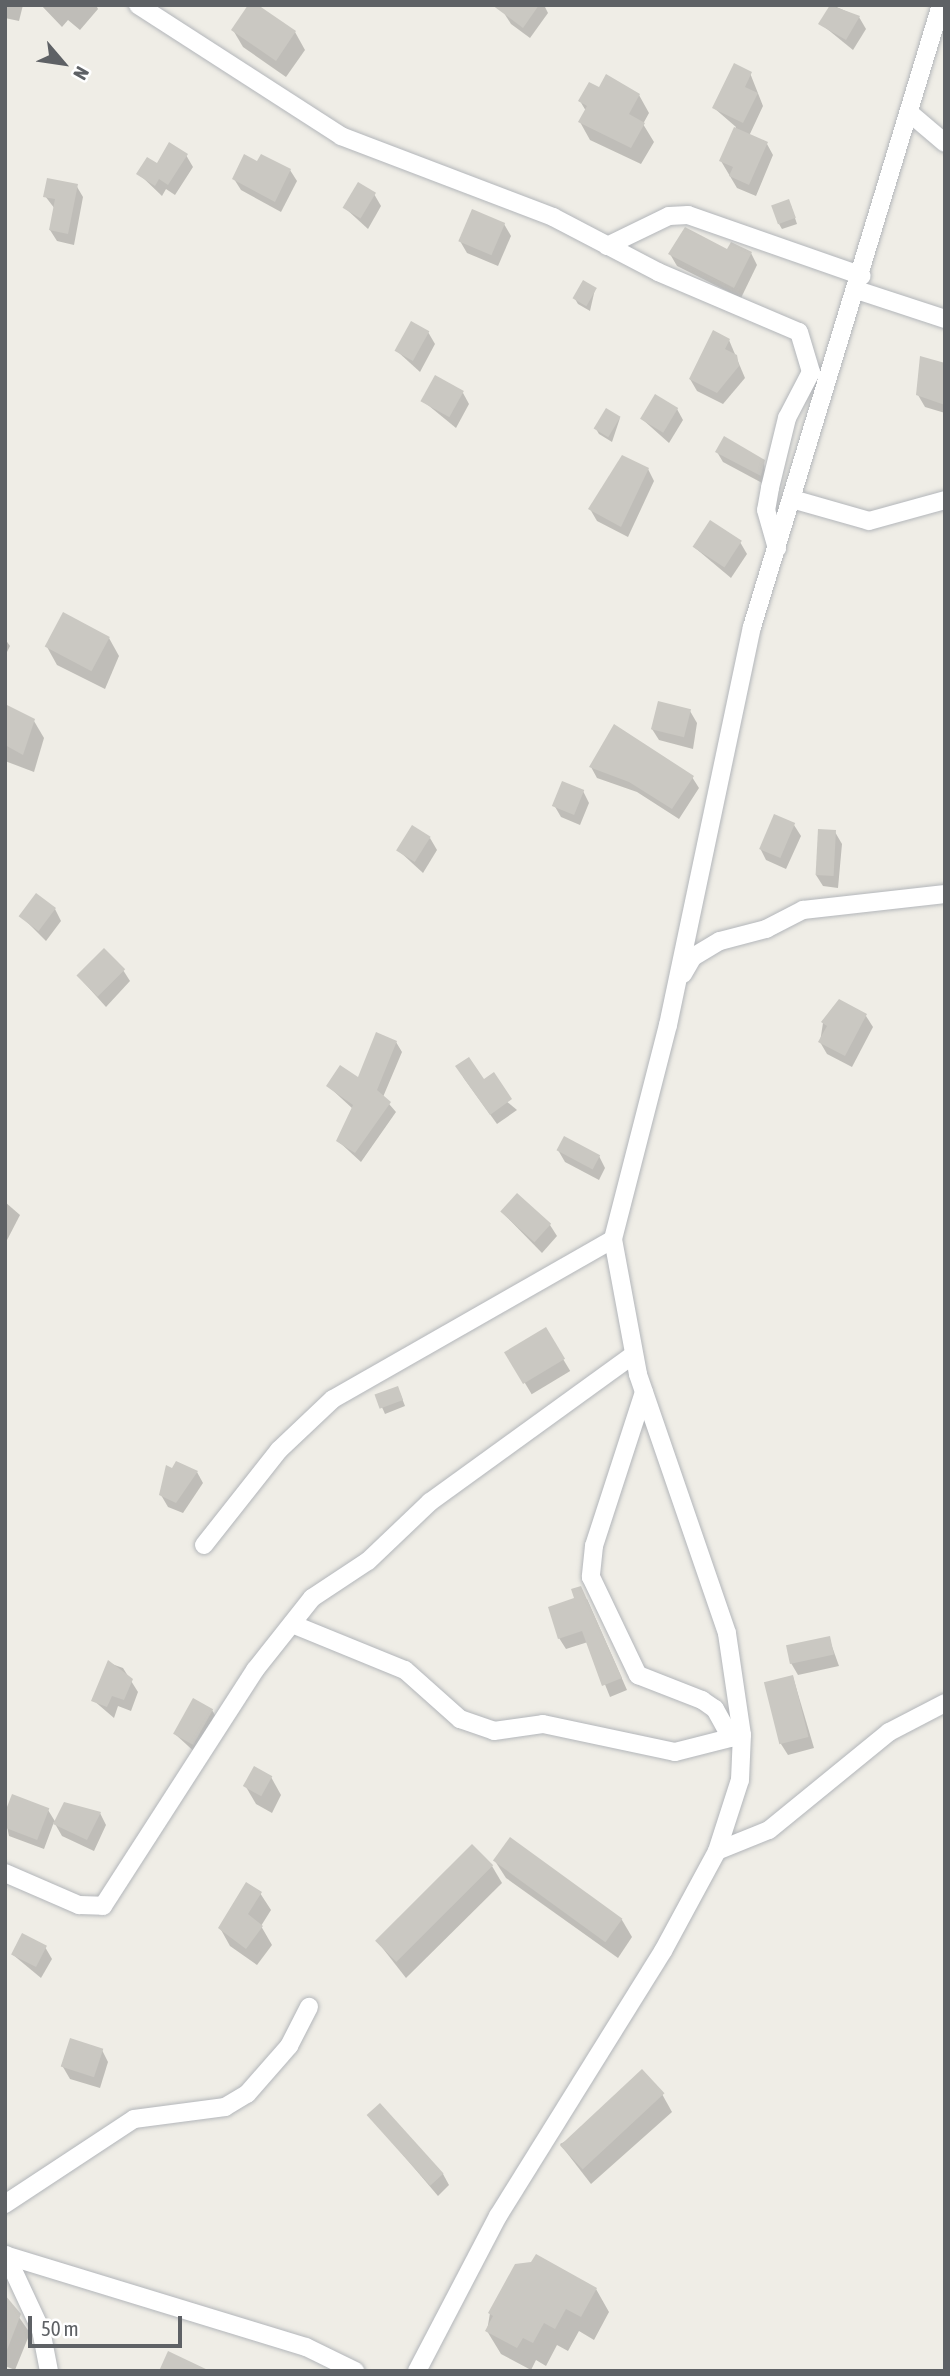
<!DOCTYPE html>
<style>
body{margin:0}
#map{position:relative;width:950px;height:2376px;overflow:hidden;background:#efede6;font-family:"Asap Condensed",sans-serif}
div>[style]{position:absolute}
[style*='--x']{left:calc(var(--x)*1px);top:calc(var(--y)*1px);width:calc(var(--w)*1px);rotate:calc(var(--a)*1deg)}
.shadow>*{inset:0;background:#0003;transform-origin:0 0}
.building>*{inset:0;background:#cac8c2;transform-origin:0 0}
.roads{filter:drop-shadow(0 0 2px #b3b6ba) drop-shadow(0 0 2px #b3b6ba)}
.minor>*{height:18px;margin:-9px;padding:0 9px;transform-origin:9px;border-radius:9px;background:#fff}
span{translate:-50% -50%;white-space:nowrap;text-align:center;line-height:1.15;-webkit-text-stroke:7px #fff;paint-order:stroke}
.frame{position:absolute;inset:0;border:7px solid #5e6165;pointer-events:none}
.north{position:absolute;left:28px;top:28px;width:70px;height:70px;-webkit-text-stroke:5px #fff;paint-order:stroke;rotate:119deg;font-size:19px;font-weight:700;line-height:28px;text-align:center;color:#5e6165}
.north::after{content:'';display:block;margin:auto;width:24px;height:32px;background:#5e6165;clip-path:polygon(50% 0,100% 100%,50% 72%,0 100%)}
.scale{position:absolute;left:28px;top:2316px;width:154px;height:32px;box-sizing:border-box;border:4px solid #5e6165;border-top:0;padding-left:9px;font-size:21px;line-height:24px;white-space:nowrap;color:#5e6165;-webkit-text-stroke:5px #fff;paint-order:stroke}
</style>
<div id="map">
<div class="shadow">
<i style="clip-path:polygon(5px 5px,23px 5px,19px 21px,5px 18px)"></i>
<i style="clip-path:polygon(41px 5px,96px 5px,98px 9px,80px 30px,68px 20px,62px 27px)"></i>
<i style="clip-path:polygon(510px 5px,544px 5px,548px 13px,530px 38px,511px 24px,504px 13px)"></i>
<i style="clip-path:polygon(832px 5px,859px 17px,866px 29px,853px 50px,821px 24px)"></i>
<i style="clip-path:polygon(233px 30px,295px 32px,305px 50px,286px 77px,243px 47px)"></i>
<i style="clip-path:polygon(750px 73px,763px 106px,749px 136px,767px 144px,773px 155px,756px 196px,737px 188px,721px 161px,736px 127px,714px 108px)"></i>
<i style="clip-path:polygon(599px 90px,639px 95px,649px 113px,643px 124px,654px 142px,641px 164px,590px 140px,580px 122px,586px 111px,580px 101px)"></i>
<i style="clip-path:polygon(186px 155px,193px 167px,175px 195px,166px 189px,162px 196px,139px 174px)"></i>
<i style="clip-path:polygon(290px 170px,297px 181px,281px 212px,241px 190px,234px 179px)"></i>
<i style="clip-path:polygon(76px 185px,83px 197px,74px 245px,57px 241px,50px 230px,55px 209px,45px 196px)"></i>
<i style="clip-path:polygon(374px 194px,381px 206px,368px 229px,345px 208px)"></i>
<i style="clip-path:polygon(791px 206px,797px 224px,782px 229px,779px 224px)"></i>
<i style="clip-path:polygon(504px 224px,511px 236px,498px 266px,467px 253px,460px 241px)"></i>
<i style="clip-path:polygon(728px 251px,751px 253px,757px 265px,741px 298px,677px 266px,670px 254px)"></i>
<i style="clip-path:polygon(595px 289px,590px 311px,578px 304px,575px 299px)"></i>
<i style="clip-path:polygon(428px 332px,435px 344px,420px 372px,398px 352px)"></i>
<i style="clip-path:polygon(729px 340px,745px 378px,723px 404px,697px 391px,690px 379px)"></i>
<i style="clip-path:polygon(945px 365px,945px 413px,925px 407px,918px 395px)"></i>
<i style="clip-path:polygon(463px 393px,469px 404px,456px 428px,423px 401px)"></i>
<i style="clip-path:polygon(677px 409px,683px 420px,669px 443px,642px 419px)"></i>
<i style="clip-path:polygon(620px 418px,612px 442px,599px 434px,596px 429px)"></i>
<i style="clip-path:polygon(717px 452px,764px 461px,766px 485px,723px 462px)"></i>
<i style="clip-path:polygon(648px 469px,654px 481px,628px 537px,597px 521px,590px 509px)"></i>
<i style="clip-path:polygon(740px 542px,747px 554px,731px 578px,694px 547px)"></i>
<i style="clip-path:polygon(109px 638px,119px 656px,105px 689px,57px 665px,47px 647px)"></i>
<i style="clip-path:polygon(5px 639px,10px 646px,5px 656px)"></i>
<i style="clip-path:polygon(5px 706px,34px 721px,44px 738px,34px 772px,5px 761px)"></i>
<i style="clip-path:polygon(690px 711px,697px 723px,693px 749px,659px 740px,652px 729px)"></i>
<i style="clip-path:polygon(591px 767px,692px 777px,699px 788px,679px 819px,637px 792px,597px 778px)"></i>
<i style="clip-path:polygon(583px 791px,589px 803px,580px 825px,561px 817px,554px 805px)"></i>
<i style="clip-path:polygon(794px 825px,801px 836px,786px 869px,766px 860px,760px 848px)"></i>
<i style="clip-path:polygon(835px 832px,842px 844px,838px 888px,823px 886px,816px 875px)"></i>
<i style="clip-path:polygon(430px 838px,437px 850px,423px 873px,399px 851px)"></i>
<i style="clip-path:polygon(55px 909px,61px 921px,46px 941px,21px 916px)"></i>
<i style="clip-path:polygon(123px 970px,130px 981px,106px 1007px,79px 977px)"></i>
<i style="clip-path:polygon(866px 1016px,873px 1027px,852px 1067px,827px 1054px,820px 1042px,823px 1023px)"></i>
<i style="clip-path:polygon(396px 1042px,402px 1052px,383px 1097px,396px 1112px,361px 1162px,338px 1141px,353px 1109px,328px 1086px,359px 1080px)"></i>
<i style="clip-path:polygon(463px 1077px,483px 1082px,517px 1110px,497px 1124px)"></i>
<i style="clip-path:polygon(558px 1150px,599px 1156px,605px 1168px,599px 1180px,565px 1162px)"></i>
<i style="clip-path:polygon(5px 1202px,20px 1215px,5px 1244px)"></i>
<i style="clip-path:polygon(503px 1213px,550px 1225px,557px 1236px,542px 1253px)"></i>
<i style="left:545px;top:1329px;width:49px;height:45px;rotate:59deg"></i>
<i style="clip-path:polygon(400px 1393px,405px 1406px,385px 1414px,377px 1396px)"></i>
<i style="clip-path:polygon(197px 1472px,203px 1483px,183px 1513px,168px 1507px,161px 1495px)"></i>
<i style="clip-path:polygon(587px 1599px,627px 1690px,610px 1697px,588px 1642px,566px 1649px,559px 1638px)"></i>
<i style="clip-path:polygon(829px 1638px,839px 1666px,798px 1675px,791px 1663px)"></i>
<i style="clip-path:polygon(109px 1663px,123px 1668px,138px 1692px,131px 1711px,118px 1706px,114px 1718px,93px 1700px)"></i>
<i style="clip-path:polygon(793px 1677px,814px 1748px,788px 1755px,781px 1744px)"></i>
<i style="clip-path:polygon(212px 1710px,219px 1722px,199px 1756px,175px 1734px)"></i>
<i style="clip-path:polygon(271px 1777px,281px 1795px,272px 1813px,256px 1804px,246px 1787px)"></i>
<i style="clip-path:polygon(13px 1797px,48px 1810px,56px 1823px,100px 1813px,106px 1825px,94px 1851px,62px 1836px,54px 1822px,44px 1849px,9px 1836px,5px 1816px)"></i>
<i style="clip-path:polygon(495px 1861px,622px 1920px,632px 1937px,618px 1958px,506px 1878px)"></i>
<i style="clip-path:polygon(492px 1866px,502px 1883px,406px 1978px,377px 1941px)"></i>
<i style="clip-path:polygon(260px 1893px,271px 1910px,261px 1926px,272px 1945px,257px 1965px,230px 1946px,220px 1928px)"></i>
<i style="clip-path:polygon(45px 1947px,52px 1959px,41px 1978px,12px 1954px)"></i>
<i style="clip-path:polygon(102px 2050px,108px 2062px,100px 2088px,70px 2079px,63px 2067px)"></i>
<i style="clip-path:polygon(662px 2094px,672px 2112px,591px 2184px,560px 2144px)"></i>
<i style="clip-path:polygon(370px 2116px,443px 2174px,449px 2185px,438px 2196px)"></i>
<i style="clip-path:polygon(596px 2289px,609px 2312px,594px 2340px,579px 2331px,568px 2351px,557px 2345px,546px 2366px,536px 2360px,531px 2370px,501px 2354px,487px 2331px,490px 2313px)"></i>
<i style="clip-path:polygon(5px 2297px,30px 2333px,15px 2370px,5px 2366px)"></i>
</div>
<div class="building">
<i style="clip-path:polygon(248px 5px,258px 5px,296px 31px,276px 61px,231px 30px)"></i>
<i style="clip-path:polygon(492px 5px,539px 5px,523px 28px)"></i>
<i style="clip-path:polygon(830px 5px,860px 16px,846px 40px,818px 24px)"></i>
<i style="clip-path:polygon(734px 63px,752px 72px,745px 87px,758px 93px,743px 123px,712px 108px)"></i>
<i style="clip-path:polygon(606px 74px,640px 94px,629px 114px,645px 123px,631px 148px,578px 122px,587px 106px,578px 101px,589px 82px,599px 87px)"></i>
<i style="clip-path:polygon(734px 127px,768px 142px,749px 185px,729px 176px,733px 167px,719px 161px)"></i>
<i style="clip-path:polygon(169px 142px,188px 154px,168px 185px,159px 179px,155px 186px,136px 174px,147px 157px,157px 163px)"></i>
<i style="clip-path:polygon(244px 154px,257px 161px,261px 154px,291px 169px,275px 202px,232px 179px)"></i>
<i style="clip-path:polygon(47px 178px,78px 184px,68px 234px,49px 230px,55px 199px,43px 197px)"></i>
<i style="left:358px;top:182px;width:21px;height:30px;rotate:31deg"></i>
<i style="left:789px;top:199px;width:20px;height:19px;rotate:70deg"></i>
<i style="left:472px;top:209px;width:36px;height:35px;rotate:23deg"></i>
<i style="clip-path:polygon(685px 227px,727px 249px,731px 242px,752px 252px,734px 288px,668px 254px)"></i>
<i style="left:583px;top:280px;width:16px;height:21px;rotate:30deg"></i>
<i style="left:411px;top:321px;width:21px;height:34px;rotate:29deg"></i>
<i style="clip-path:polygon(713px 330px,730px 339px,725px 349px,737px 355px,739px 366px,717px 393px,689px 379px)"></i>
<i style="clip-path:polygon(920px 356px,945px 363px,945px 405px,916px 395px)"></i>
<i style="left:435px;top:375px;width:33px;height:30px;rotate:29deg"></i>
<i style="left:655px;top:394px;width:27px;height:29px;rotate:31deg"></i>
<i style="left:606px;top:408px;width:17px;height:24px;rotate:31deg"></i>
<i style="clip-path:polygon(724px 436px,765px 460px,761px 476px,715px 452px)"></i>
<i style="clip-path:polygon(622px 455px,649px 468px,621px 527px,588px 509px)"></i>
<i style="left:710px;top:520px;width:38px;height:32px;rotate:33deg"></i>
<i style="left:63px;top:612px;width:53px;height:39px;rotate:28deg"></i>
<i style="left:658px;top:701px;width:34px;height:29px;rotate:14deg"></i>
<i style="clip-path:polygon(5px 704px,35px 719px,23px 755px,5px 745px)"></i>
<i style="clip-path:polygon(614px 724px,694px 776px,672px 809px,629px 782px,589px 767px)"></i>
<i style="left:562px;top:781px;width:24px;height:27px;rotate:22deg"></i>
<i style="left:774px;top:814px;width:23px;height:38px;rotate:23deg"></i>
<i style="left:412px;top:825px;width:22px;height:30px;rotate:32deg"></i>
<i style="left:818px;top:829px;width:18px;height:46px;rotate:3deg"></i>
<i style="left:36px;top:893px;width:25px;height:29px;rotate:37deg"></i>
<i style="left:104px;top:948px;width:30px;height:39px;rotate:45deg"></i>
<i style="clip-path:polygon(839px 999px,867px 1014px,845px 1056px,818px 1042px,827px 1026px,821px 1022px)"></i>
<i style="clip-path:polygon(376px 1032px,397px 1041px,377px 1090px,391px 1102px,355px 1153px,336px 1141px,353px 1105px,326px 1086px,340px 1065px,358px 1077px)"></i>
<i style="clip-path:polygon(469px 1057px,484px 1079px,494px 1072px,512px 1099px,490px 1115px,455px 1066px)"></i>
<i style="left:564px;top:1136px;width:41px;height:16px;rotate:28deg"></i>
<i style="left:517px;top:1193px;width:46px;height:25px;rotate:42deg"></i>
<i style="left:546px;top:1327px;width:37px;height:49px;rotate:59deg"></i>
<i style="left:398px;top:1386px;width:15px;height:25px;rotate:70deg"></i>
<i style="clip-path:polygon(176px 1461px,198px 1471px,176px 1503px,159px 1495px,166px 1465px,172px 1468px)"></i>
<i style="clip-path:polygon(581px 1586px,622px 1678px,602px 1686px,582px 1631px,558px 1639px,548px 1607px,574px 1598px,571px 1589px)"></i>
<i style="left:830px;top:1636px;width:19px;height:45px;rotate:78deg"></i>
<i style="clip-path:polygon(108px 1660px,133px 1679px,124px 1700px,112px 1696px,107px 1707px,91px 1701px)"></i>
<i style="left:793px;top:1675px;width:64px;height:30px;rotate:76deg"></i>
<i style="left:193px;top:1698px;width:23px;height:41px;rotate:29deg"></i>
<i style="left:254px;top:1766px;width:21px;height:23px;rotate:29deg"></i>
<i style="left:12px;top:1794px;width:40px;height:34px;rotate:21deg"></i>
<i style="clip-path:polygon(64px 1802px,101px 1812px,87px 1840px,53px 1824px)"></i>
<i style="left:510px;top:1837px;width:139px;height:29px;rotate:36deg"></i>
<i style="left:472px;top:1844px;width:30px;height:137px;rotate:45deg"></i>
<i style="clip-path:polygon(246px 1882px,262px 1892px,248px 1914px,263px 1926px,246px 1949px,218px 1928px)"></i>
<i style="left:22px;top:1933px;width:28px;height:24px;rotate:27deg"></i>
<i style="left:70px;top:2038px;width:35px;height:30px;rotate:18deg"></i>
<i style="left:642px;top:2069px;width:33px;height:112px;rotate:47deg"></i>
<i style="left:380px;top:2103px;width:95px;height:18px;rotate:48deg"></i>
<i style="clip-path:polygon(536px 2254px,597px 2288px,581px 2317px,566px 2309px,555px 2329px,544px 2323px,533px 2343px,523px 2338px,517px 2348px,485px 2331px,493px 2316px,488px 2313px,515px 2264px,531px 2262px)"></i>
<i style="clip-path:polygon(5px 2295px,21px 2314px,7px 2350px,5px 2350px)"></i>
<i style="clip-path:polygon(168px 2351px,210px 2371px,159px 2371px)"></i>
</div>
<div class="roads">
<div class="minor">
<i style="--x:138;--y:5;--w:242;--a:32.8"></i>
<i style="--x:341;--y:136;--w:227;--a:20.9"></i>
<i style="--x:553;--y:217;--w:119;--a:27.6"></i>
<i style="--x:658;--y:272;--w:153;--a:23.1"></i>
<i style="--x:799;--y:332;--w:42;--a:73.3"></i>
<i style="--x:811;--y:372;--w:52;--a:117.6"></i>
<i style="--x:787;--y:418;--w:72;--a:103.7"></i>
<i style="--x:770;--y:488;--w:22;--a:100"></i>
<i style="--x:766;--y:510;--w:40;--a:74"></i>
<i style="--x:912;--y:115;--w:43;--a:40.3"></i>
<i style="--x:607;--y:246;--w:69;--a:-25.8"></i>
<i style="--x:669;--y:216;--w:19;--a:-3"></i>
<i style="--x:688;--y:215;--w:184;--a:19.3"></i>
<i style="--x:857;--y:290;--w:93;--a:18.2"></i>
<i style="--x:792;--y:499;--w:80;--a:15.9"></i>
<i style="--x:869;--y:521;--w:79;--a:-15.4"></i>
<i style="--x:683;--y:974;--w:20;--a:-60"></i>
<i style="--x:693;--y:957;--w:31;--a:-31"></i>
<i style="--x:720;--y:941;--w:48;--a:-14.6"></i>
<i style="--x:766;--y:929;--w:42;--a:-27.2"></i>
<i style="--x:803;--y:910;--w:143;--a:-6.4"></i>
<i style="--x:644;--y:1392;--w:162;--a:108"></i>
<i style="--x:594;--y:1546;--w:31;--a:96"></i>
<i style="--x:591;--y:1577;--w:109;--a:64.4"></i>
<i style="--x:638;--y:1675;--w:69;--a:21.3"></i>
<i style="--x:702;--y:1700;--w:16;--a:35"></i>
<i style="--x:715;--y:1709;--w:33;--a:61"></i>
<i style="--x:204;--y:1545;--w:121;--a:-51.7"></i>
<i style="--x:279;--y:1450;--w:74;--a:-43.4"></i>
<i style="--x:333;--y:1399;--w:322;--a:-29.7"></i>
<i style="--x:292;--y:1624;--w:122;--a:22.2"></i>
<i style="--x:405;--y:1670;--w:74;--a:41.7"></i>
<i style="--x:460;--y:1719;--w:36;--a:19"></i>
<i style="--x:494;--y:1731;--w:49;--a:-8.1"></i>
<i style="--x:543;--y:1724;--w:135;--a:12"></i>
<i style="--x:675;--y:1752;--w:69;--a:-14.2"></i>
<i style="--x:717;--y:1851;--w:56;--a:-22"></i>
<i style="--x:769;--y:1830;--w:155;--a:-39.2"></i>
<i style="--x:889;--y:1732;--w:63;--a:-27.4"></i>
<i style="--x:5;--y:1873;--w:81;--a:23.4"></i>
<i style="--x:79;--y:1905;--w:24;--a:2"></i>
<i style="--x:103;--y:1906;--w:281;--a:-57.2"></i>
<i style="--x:255;--y:1670;--w:92;--a:-51.6"></i>
<i style="--x:312;--y:1598;--w:67;--a:-33.5"></i>
<i style="--x:368;--y:1561;--w:86;--a:-43.6"></i>
<i style="--x:430;--y:1502;--w:251;--a:-35.9"></i>
<i style="--x:5;--y:2204;--w:154;--a:-33.4"></i>
<i style="--x:134;--y:2119;--w:92;--a:-7.5"></i>
<i style="--x:225;--y:2107;--w:26;--a:-31"></i>
<i style="--x:247;--y:2094;--w:64;--a:-48.8"></i>
<i style="--x:289;--y:2046;--w:44;--a:-62.9"></i>
<i style="--x:5;--y:2255;--w:315;--a:17"></i>
<i style="--x:306;--y:2347;--w:55;--a:26.1"></i>
<i style="--x:6;--y:2255;--w:83;--a:65"></i>
<i style="--x:41;--y:2330;--w:42;--a:79"></i>
<i style="--x:417;--y:2371;--w:175;--a:-62.4"></i>
<i style="--x:498;--y:2216;--w:312;--a:-58.1"></i>
<i style="--x:663;--y:1951;--w:114;--a:-61.6"></i>
<i style="--x:717;--y:1851;--w:75;--a:-72.1"></i>
<i style="--x:740;--y:1780;--w:45;--a:-87.5"></i>
<i style="--x:742;--y:1735;--w:103;--a:-98.4"></i>
<i style="--x:727;--y:1633;--w:274;--a:-109"></i>
<i style="--x:638;--y:1374;--w:137;--a:-100.5"></i>
<i style="--x:613;--y:1239;--w:221;--a:-75.6"></i>
<i style="--x:668;--y:1025;--w:407;--a:-78.1"></i>
<i style="--x:752;--y:627;--w:650;--a:-73.1"></i>
</div>
</div>
<div class="frame"></div>
<div class="north">N</div>
<div class="scale">50 m</div>
</div>
